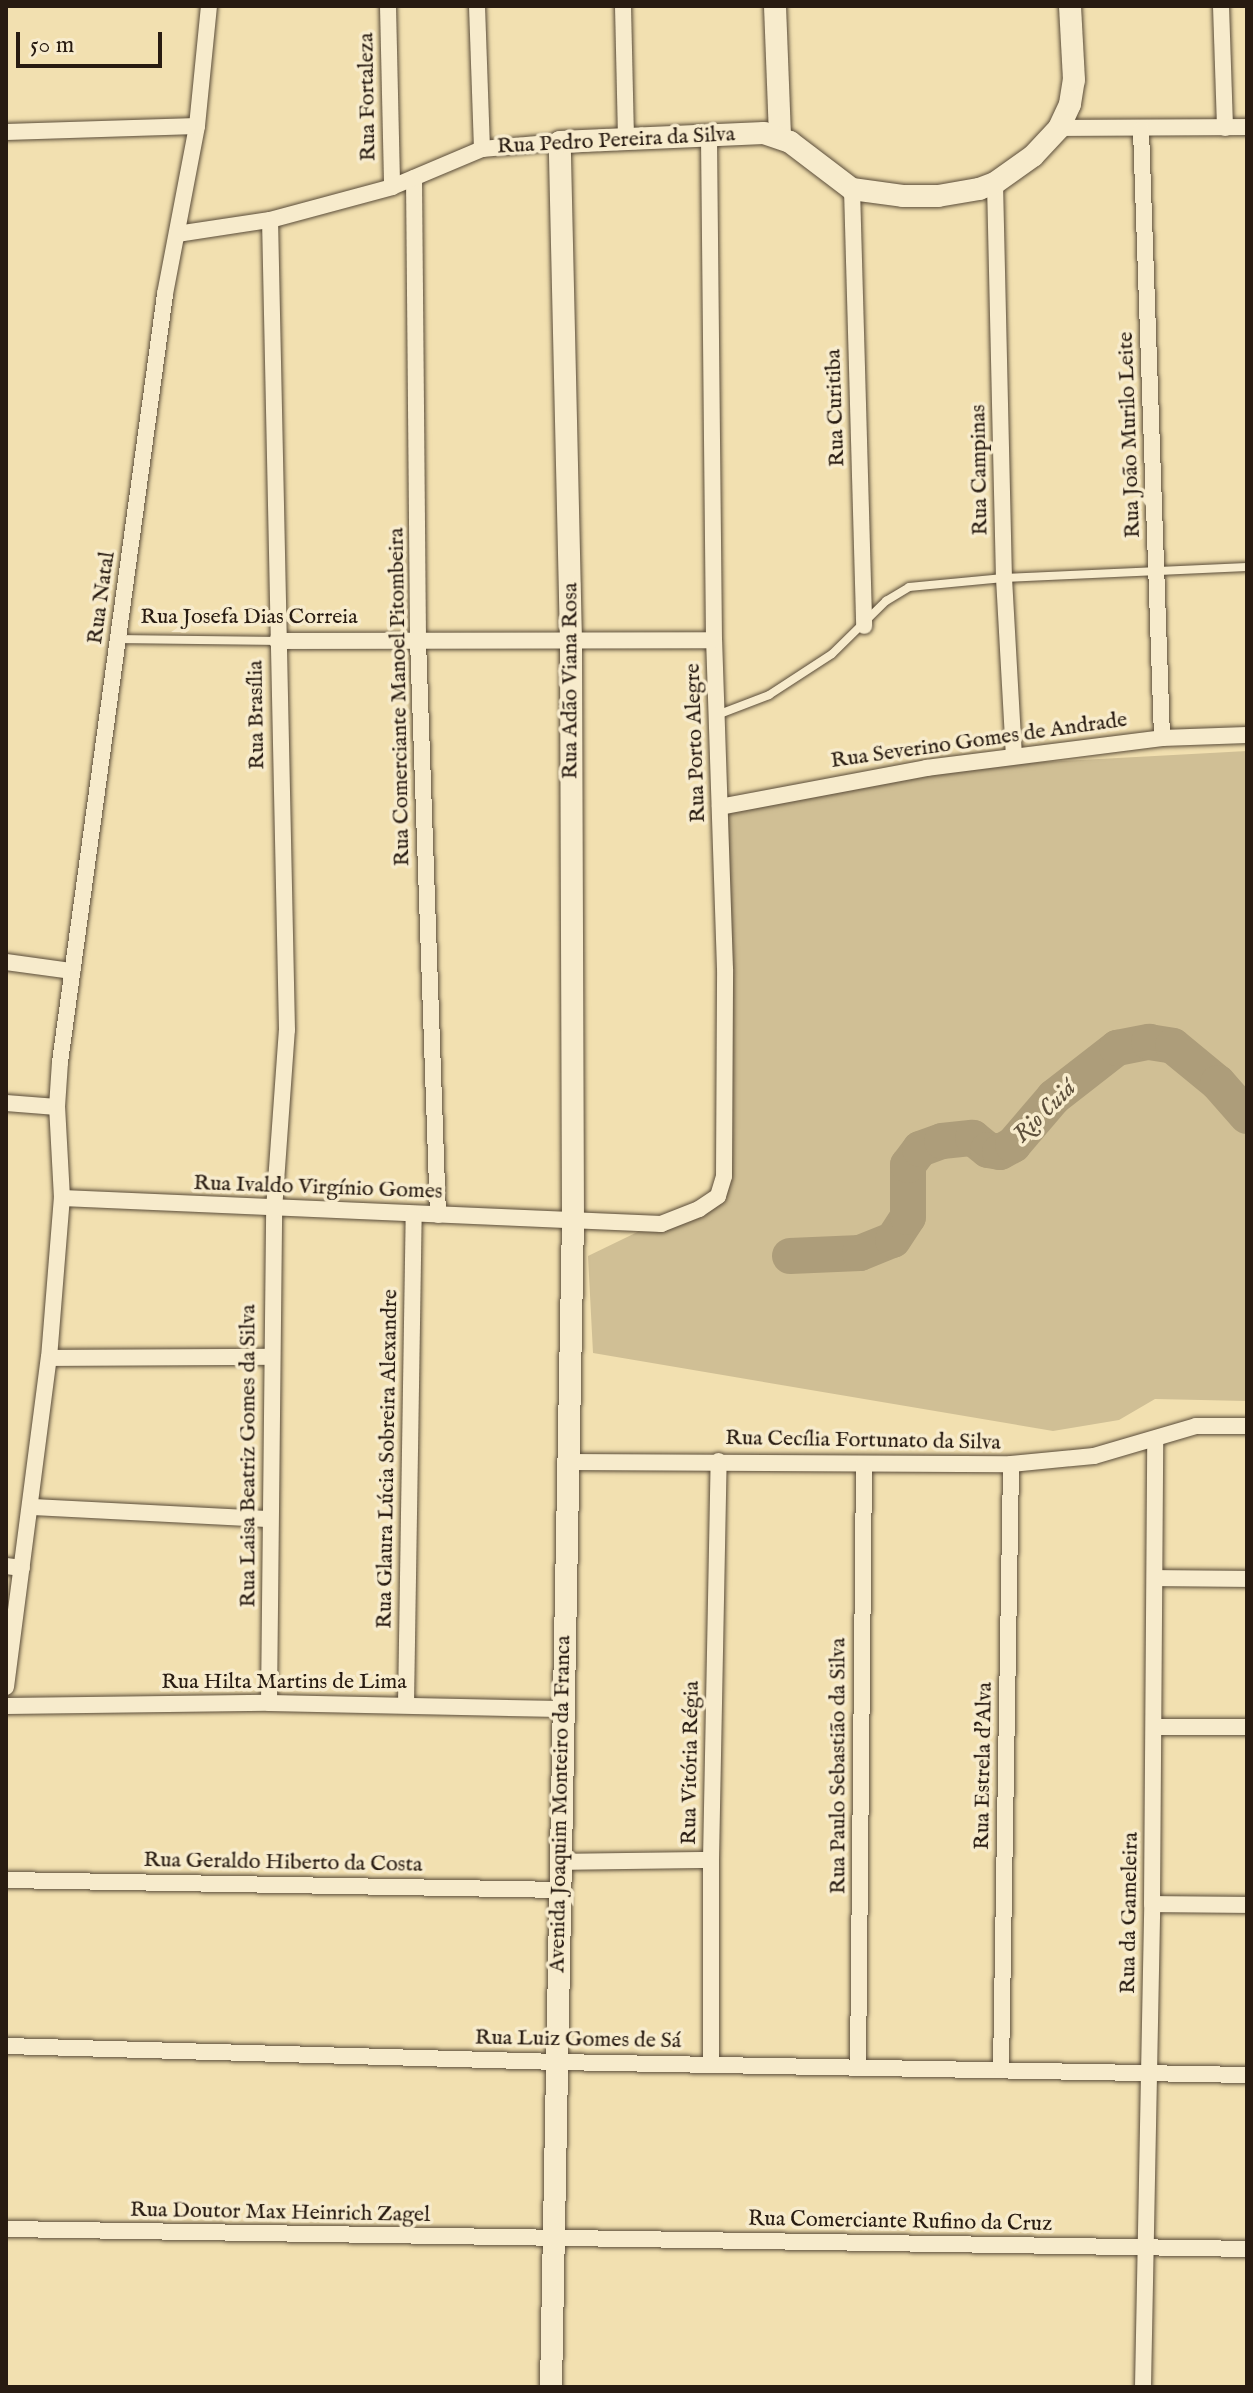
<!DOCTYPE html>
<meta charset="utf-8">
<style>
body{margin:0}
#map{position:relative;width:1253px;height:2393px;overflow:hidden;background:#f2e0b0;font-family:"IM FELL English",serif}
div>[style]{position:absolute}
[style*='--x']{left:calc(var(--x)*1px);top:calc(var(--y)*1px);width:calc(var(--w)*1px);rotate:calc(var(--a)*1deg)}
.green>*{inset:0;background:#d0bf95}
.river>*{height:36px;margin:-18px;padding:0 18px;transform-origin:18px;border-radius:18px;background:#ad9d7a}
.roads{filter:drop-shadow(0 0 2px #5a4c39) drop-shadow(0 0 2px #5a4c39)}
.lane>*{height:8px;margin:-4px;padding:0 4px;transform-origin:4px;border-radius:4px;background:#f7ebcc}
.street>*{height:16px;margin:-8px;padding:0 8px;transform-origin:8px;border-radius:8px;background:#f7ebcc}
.secondary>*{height:22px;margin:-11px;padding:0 11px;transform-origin:11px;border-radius:11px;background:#f7ebcc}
span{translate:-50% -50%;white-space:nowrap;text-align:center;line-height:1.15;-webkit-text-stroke:7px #f7ebcc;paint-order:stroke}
.street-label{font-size:22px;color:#281b11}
.water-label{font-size:24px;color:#5d4f3b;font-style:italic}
.frame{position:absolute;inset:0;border:8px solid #281b11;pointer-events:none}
.scale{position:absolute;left:16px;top:32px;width:146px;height:36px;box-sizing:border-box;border:4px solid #281b11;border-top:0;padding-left:10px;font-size:24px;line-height:28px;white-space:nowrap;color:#281b11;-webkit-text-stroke:6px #f7ebcc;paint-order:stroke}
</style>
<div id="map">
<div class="green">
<i style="clip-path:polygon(1247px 751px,1247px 1401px,1155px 1399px,1119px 1420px,1053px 1431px,593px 1353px,588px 1256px,720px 1192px,725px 814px,987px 765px)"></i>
</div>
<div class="river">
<i style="--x:790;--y:1256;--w:70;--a:-2.5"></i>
<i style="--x:860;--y:1253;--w:35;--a:-22"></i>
<i style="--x:893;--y:1240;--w:27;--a:-57"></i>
<i style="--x:908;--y:1217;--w:52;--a:-90"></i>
<i style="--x:908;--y:1165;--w:20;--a:-53"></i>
<i style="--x:920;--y:1149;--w:23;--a:-20"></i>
<i style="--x:942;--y:1141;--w:31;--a:-6"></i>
<i style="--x:973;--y:1138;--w:19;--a:39"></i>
<i style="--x:988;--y:1150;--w:12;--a:9"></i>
<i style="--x:1000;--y:1152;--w:15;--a:-28"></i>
<i style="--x:1013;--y:1145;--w:63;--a:-49.5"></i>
<i style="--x:1054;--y:1097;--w:80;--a:-37.9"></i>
<i style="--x:1117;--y:1048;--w:33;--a:-11"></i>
<i style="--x:1149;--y:1042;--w:24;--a:9"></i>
<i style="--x:1173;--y:1046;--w:58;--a:39.4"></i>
<i style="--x:1218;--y:1083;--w:44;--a:48.7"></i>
</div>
<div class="roads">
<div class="lane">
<i style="--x:119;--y:639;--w:158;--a:0.7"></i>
<i style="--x:717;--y:715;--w:56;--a:-21"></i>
<i style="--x:769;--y:695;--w:75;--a:-33.1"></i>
<i style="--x:832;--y:654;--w:76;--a:-44.5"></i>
<i style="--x:886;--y:601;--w:27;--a:-31"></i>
<i style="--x:909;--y:587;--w:95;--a:-5.4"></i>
<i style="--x:1004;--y:578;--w:243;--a:-2.6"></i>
</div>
<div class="street">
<i style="--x:388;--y:6;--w:181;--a:88.7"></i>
<i style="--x:477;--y:6;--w:143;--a:88"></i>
<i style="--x:623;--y:6;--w:133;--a:88.7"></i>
<i style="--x:1221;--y:6;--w:122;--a:88.1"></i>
<i style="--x:1059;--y:128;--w:188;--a:-0.3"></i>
<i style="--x:1141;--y:130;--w:608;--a:88.02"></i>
<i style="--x:6;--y:132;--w:191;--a:-1.8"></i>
<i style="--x:414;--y:178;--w:462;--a:89.5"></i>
<i style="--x:418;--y:640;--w:575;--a:88.01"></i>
<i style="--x:995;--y:183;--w:395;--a:88.7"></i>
<i style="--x:1004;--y:578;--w:178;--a:86.8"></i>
<i style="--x:852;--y:189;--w:437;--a:88.4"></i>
<i style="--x:177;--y:234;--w:94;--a:-8.6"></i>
<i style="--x:270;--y:220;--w:126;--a:-15.1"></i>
<i style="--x:392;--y:187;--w:98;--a:-22.9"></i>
<i style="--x:482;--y:149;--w:78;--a:-5.1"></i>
<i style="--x:277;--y:641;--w:437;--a:-0.1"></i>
<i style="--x:720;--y:807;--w:210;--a:-10.7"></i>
<i style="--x:926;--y:768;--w:238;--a:-7.2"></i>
<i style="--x:1162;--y:738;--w:85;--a:-2"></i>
<i style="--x:6;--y:962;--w:67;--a:7.8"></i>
<i style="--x:6;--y:1103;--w:51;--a:4.5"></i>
<i style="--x:62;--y:1198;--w:600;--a:2.49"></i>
<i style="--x:661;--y:1224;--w:41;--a:-21.5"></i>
<i style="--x:699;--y:1209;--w:23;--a:-34"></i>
<i style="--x:718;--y:1196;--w:21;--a:-73"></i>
<i style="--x:724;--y:1176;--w:207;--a:-89.7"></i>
<i style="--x:725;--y:969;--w:329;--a:-91.9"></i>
<i style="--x:714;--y:640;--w:505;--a:-90.57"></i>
<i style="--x:49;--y:1358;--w:221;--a:-0.3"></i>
<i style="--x:567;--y:1462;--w:444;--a:0.3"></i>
<i style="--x:1011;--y:1464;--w:83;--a:-5.5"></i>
<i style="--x:1094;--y:1456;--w:106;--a:-16.4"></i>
<i style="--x:1196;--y:1426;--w:51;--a:0"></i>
<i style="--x:31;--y:1507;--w:238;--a:2.9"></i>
<i style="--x:6;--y:1566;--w:16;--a:7"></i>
<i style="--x:1155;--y:1578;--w:92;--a:0.6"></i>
<i style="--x:6;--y:1687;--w:332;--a:-82.6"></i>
<i style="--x:49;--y:1358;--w:161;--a:-85.4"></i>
<i style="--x:62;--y:1198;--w:91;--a:-93.1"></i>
<i style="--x:57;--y:1107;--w:45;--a:-86.2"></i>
<i style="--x:60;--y:1062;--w:775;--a:-82.21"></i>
<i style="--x:165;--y:294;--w:171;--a:-79.2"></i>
<i style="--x:197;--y:126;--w:121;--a:-84.3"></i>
<i style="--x:269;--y:1703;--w:493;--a:-89.4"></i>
<i style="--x:274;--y:1210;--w:180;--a:-85.9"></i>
<i style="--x:287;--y:1030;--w:810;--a:-91.2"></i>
<i style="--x:406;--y:1705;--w:491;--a:-89.1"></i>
<i style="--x:6;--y:1706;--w:263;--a:-0.7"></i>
<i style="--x:269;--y:1703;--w:292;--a:1.2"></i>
<i style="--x:1154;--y:1727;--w:93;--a:0"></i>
<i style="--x:560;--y:1862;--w:151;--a:-0.8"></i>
<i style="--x:6;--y:1880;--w:554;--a:1.03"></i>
<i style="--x:1152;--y:1904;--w:95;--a:0.6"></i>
<i style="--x:6;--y:2046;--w:551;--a:1.66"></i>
<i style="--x:557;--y:2062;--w:690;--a:1.08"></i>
<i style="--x:711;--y:2065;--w:205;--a:-90"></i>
<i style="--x:711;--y:1860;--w:399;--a:-88.9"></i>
<i style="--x:858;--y:2068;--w:604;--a:-89.43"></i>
<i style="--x:1001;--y:2069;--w:605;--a:-89.05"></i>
<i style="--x:6;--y:2229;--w:1241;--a:0.92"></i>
<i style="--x:1143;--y:2387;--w:483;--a:-88.9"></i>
<i style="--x:1152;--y:1904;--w:465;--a:-89.6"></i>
</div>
<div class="secondary">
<i style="--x:775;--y:6;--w:130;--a:87.8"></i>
<i style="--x:551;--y:2387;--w:1166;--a:-88.92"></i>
<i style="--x:573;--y:1221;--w:580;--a:-90.2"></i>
<i style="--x:571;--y:641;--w:499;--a:-91.3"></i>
<i style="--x:560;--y:142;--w:204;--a:-2.5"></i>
<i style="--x:764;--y:133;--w:28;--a:19"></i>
<i style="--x:790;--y:142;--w:78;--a:37.2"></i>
<i style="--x:852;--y:189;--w:51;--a:7.8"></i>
<i style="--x:903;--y:196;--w:35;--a:0"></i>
<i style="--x:938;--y:196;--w:42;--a:-9.7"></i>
<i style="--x:979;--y:189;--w:17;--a:-21"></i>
<i style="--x:995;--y:183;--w:47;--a:-35.4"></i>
<i style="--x:1033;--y:156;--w:38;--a:-47"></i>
<i style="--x:1059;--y:128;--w:26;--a:-65"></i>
<i style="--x:1070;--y:104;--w:24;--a:-81"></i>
<i style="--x:1074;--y:80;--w:74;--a:-93.1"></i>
</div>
</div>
<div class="street-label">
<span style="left:368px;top:97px;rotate:-91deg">Rua Fortaleza</span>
<span style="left:616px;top:141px;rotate:-3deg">Rua Pedro Pereira da Silva</span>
<span style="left:836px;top:408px;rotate:-92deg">Rua Curitiba</span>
<span style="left:1130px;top:435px;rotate:-92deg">Rua João Murilo Leite</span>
<span style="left:980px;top:470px;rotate:-91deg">Rua Campinas</span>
<span style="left:102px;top:598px;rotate:-82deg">Rua Natal</span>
<span style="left:249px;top:618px">Rua Josefa Dias Correia</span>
<span style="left:571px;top:681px;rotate:-90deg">Rua Adão Viana Rosa</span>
<span style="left:400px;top:697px;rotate:-91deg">Rua Comerciante Manoel Pitombeira</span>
<span style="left:257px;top:715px;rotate:-91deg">Rua Brasília</span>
<span style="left:979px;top:741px;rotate:-8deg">Rua Severino Gomes de Andrade</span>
<span style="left:696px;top:743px;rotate:-92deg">Rua Porto Alegre</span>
<span style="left:318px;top:1188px;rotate:2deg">Rua Ivaldo Virgínio Gomes</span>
<span style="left:863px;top:1441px;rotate:1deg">Rua Cecília Fortunato da Silva</span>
<span style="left:249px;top:1456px;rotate:-90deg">Rua Laisa Beatriz Gomes da Silva</span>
<span style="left:388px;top:1459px;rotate:-89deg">Rua Glaura Lúcia Sobreira Alexandre</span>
<span style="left:284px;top:1683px">Rua Hilta Martins de Lima</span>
<span style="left:691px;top:1763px;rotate:-89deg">Rua Vitória Régia</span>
<span style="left:839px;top:1766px;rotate:-90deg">Rua Paulo Sebastião da Silva</span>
<span style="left:984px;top:1766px;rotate:-89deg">Rua Estrela d'Alva</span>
<span style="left:561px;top:1804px;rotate:-89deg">Avenida Joaquim Monteiro da Franca</span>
<span style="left:283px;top:1863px;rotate:1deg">Rua Geraldo Hiberto da Costa</span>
<span style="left:1130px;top:1913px;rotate:-89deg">Rua da Gameleira</span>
<span style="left:578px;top:2040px;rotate:1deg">Rua Luiz Gomes de Sá</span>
<span style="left:280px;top:2213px;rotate:1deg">Rua Doutor Max Heinrich Zagel</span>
<span style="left:900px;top:2222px;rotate:1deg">Rua Comerciante Rufino da Cruz</span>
</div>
<div class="water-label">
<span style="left:1045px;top:1112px;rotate:-45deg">Rio Cuiá</span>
</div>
<div class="frame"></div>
<div class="scale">50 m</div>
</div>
